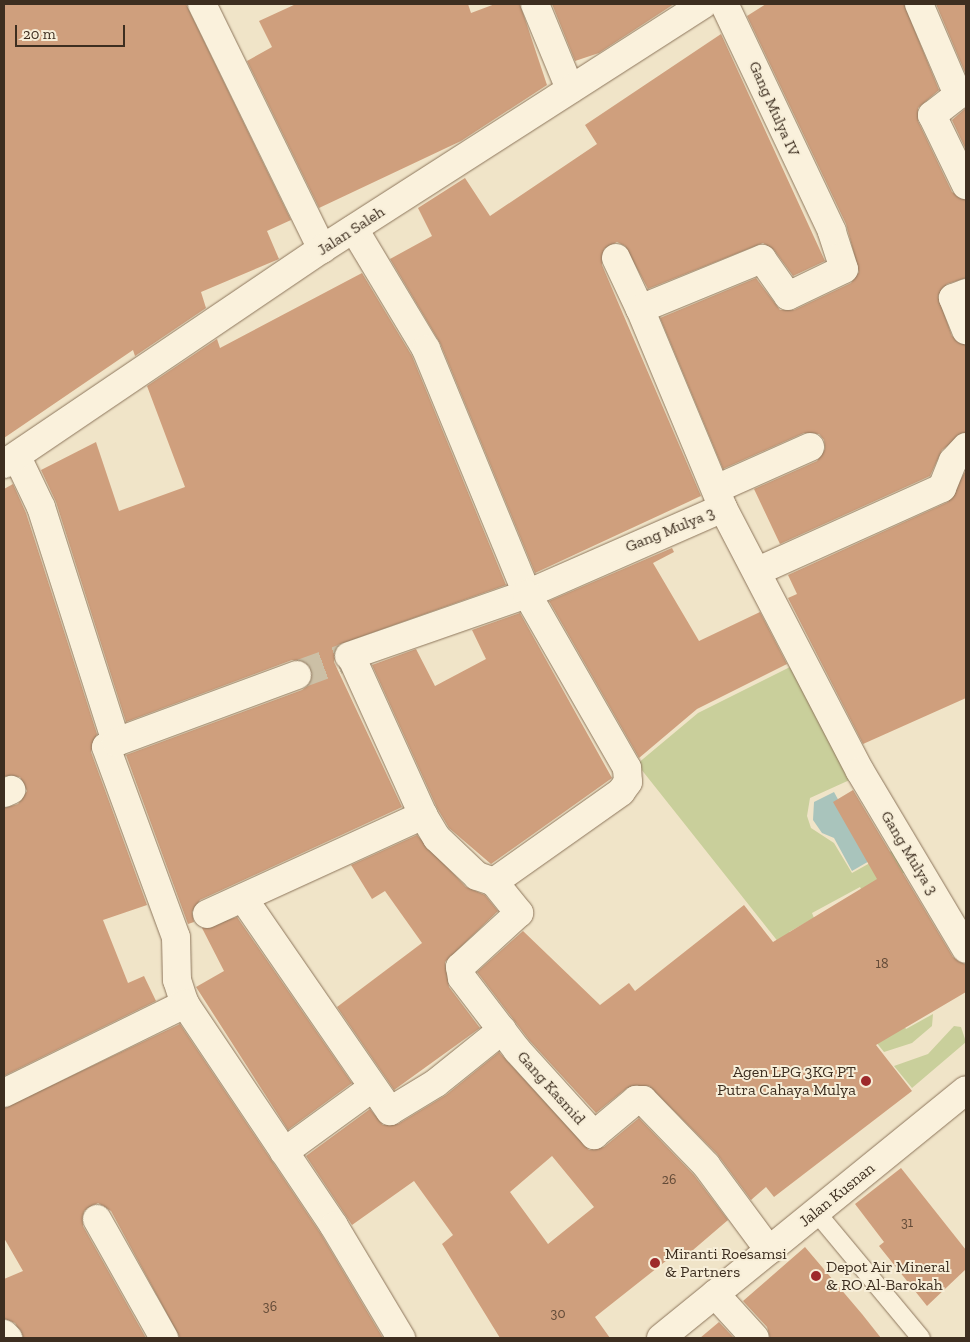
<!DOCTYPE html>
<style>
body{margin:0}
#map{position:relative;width:970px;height:1342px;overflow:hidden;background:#f0e4c8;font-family:"Zilla Slab",serif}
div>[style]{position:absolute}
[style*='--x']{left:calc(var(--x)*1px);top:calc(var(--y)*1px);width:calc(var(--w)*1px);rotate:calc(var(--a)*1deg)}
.green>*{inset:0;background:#c9cf9b}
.water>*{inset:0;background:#a9c4bc}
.building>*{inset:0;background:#cf9f7d}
.minor-tunnel>*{height:28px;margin-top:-14px;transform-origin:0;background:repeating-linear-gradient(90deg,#ccc0a6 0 28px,transparent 0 42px)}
.roads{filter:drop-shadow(0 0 1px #8d765c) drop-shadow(0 0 1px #8d765c)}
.service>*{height:18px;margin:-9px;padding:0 9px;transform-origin:9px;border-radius:9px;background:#faf1dc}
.minor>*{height:28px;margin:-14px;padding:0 14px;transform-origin:14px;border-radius:14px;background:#faf1dc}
.dots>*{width:14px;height:14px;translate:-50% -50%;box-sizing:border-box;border:2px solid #f7eed8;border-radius:50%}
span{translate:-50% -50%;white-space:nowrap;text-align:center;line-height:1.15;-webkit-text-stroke:4px #f7eed8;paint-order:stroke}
.number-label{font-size:14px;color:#624a37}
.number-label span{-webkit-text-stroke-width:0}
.street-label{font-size:16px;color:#3d2e20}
.poi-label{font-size:16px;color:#3d2e20}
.right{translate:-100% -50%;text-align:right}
.left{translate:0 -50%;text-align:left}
.frame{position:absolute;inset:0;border:5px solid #3d2e20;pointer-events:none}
.scale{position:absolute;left:15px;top:25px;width:110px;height:22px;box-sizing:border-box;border:2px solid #3d2e20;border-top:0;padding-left:6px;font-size:15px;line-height:18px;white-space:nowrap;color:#3d2e20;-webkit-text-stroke:4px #f7eed8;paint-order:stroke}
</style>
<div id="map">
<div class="green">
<i style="clip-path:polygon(794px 665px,854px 778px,810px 798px,807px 816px,811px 828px,834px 843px,852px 873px,895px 849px,907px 871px,865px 896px,860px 887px,812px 913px,814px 918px,789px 932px,793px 940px,787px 953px,637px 764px,698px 713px)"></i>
<i style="clip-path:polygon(895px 1009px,906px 1029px,933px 1014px,932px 1026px,912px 1043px,884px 1052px,863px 1026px)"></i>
<i style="clip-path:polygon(954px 1026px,961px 1027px,966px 1042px,912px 1088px,894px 1066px,928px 1054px)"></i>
</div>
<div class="water">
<i style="clip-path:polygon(834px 792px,871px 860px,852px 871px,834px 838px,822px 833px,813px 820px,814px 802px)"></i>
</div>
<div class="building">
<i style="clip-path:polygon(4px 4px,186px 4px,291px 220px,267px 231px,279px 259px,201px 292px,206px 308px,135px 356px,133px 350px,4px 438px)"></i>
<i style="clip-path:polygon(296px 4px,468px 4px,471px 13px,495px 4px,520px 4px,547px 85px,461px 141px,319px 208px,247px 61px,272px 47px,259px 21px)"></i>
<i style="clip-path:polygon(552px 4px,674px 4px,599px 53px,575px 61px)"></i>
<i style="clip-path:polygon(766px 4px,904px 4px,939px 90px,918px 108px,918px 121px,952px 192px,966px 200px,966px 278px,947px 284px,938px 296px,952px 336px,966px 345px,966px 432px,942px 450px,930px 476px,780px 544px,754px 489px,817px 461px,825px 449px,824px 440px,819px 434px,804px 433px,723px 469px,660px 318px,756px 278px,780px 310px,794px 310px,851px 283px,859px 272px,846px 224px,747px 16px)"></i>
<i style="clip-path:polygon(936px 4px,966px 4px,966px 75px)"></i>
<i style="clip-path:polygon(721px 34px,825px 261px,793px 276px,774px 250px,763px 243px,648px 289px,625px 246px,617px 242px,604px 249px,602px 265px,701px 496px,535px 573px,440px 343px,390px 259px,432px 236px,418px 208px,465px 178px,490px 216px,597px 144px,585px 125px)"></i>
<i style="clip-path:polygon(966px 108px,966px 150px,952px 120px)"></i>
<i style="clip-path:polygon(362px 273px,412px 356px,506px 585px,338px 645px,334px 662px,402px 807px,200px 900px,192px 912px,194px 922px,188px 924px,126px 755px,302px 690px,309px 685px,312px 670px,307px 663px,292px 660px,126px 722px,56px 502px,41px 470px,96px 442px,119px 511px,185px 487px,147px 386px,217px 339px,220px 348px)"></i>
<i style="clip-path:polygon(966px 470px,966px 698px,863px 744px,788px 598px,797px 594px,788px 575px,948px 502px)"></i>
<i style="clip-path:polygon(13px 484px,26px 513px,97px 734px,91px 752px,147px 905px,103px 920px,128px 983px,144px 976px,156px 1001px,4px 1076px,4px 808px,18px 804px,27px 791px,20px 777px,4px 776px,4px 489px)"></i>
<i style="clip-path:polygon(672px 548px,674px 552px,653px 563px,699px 641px,760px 612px,787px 664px,697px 709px,639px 758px,549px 601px)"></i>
<i style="clip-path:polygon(520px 613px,612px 778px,491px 864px,449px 828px,437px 808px,372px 665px,416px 649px,435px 686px,486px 659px,472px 630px)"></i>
<i style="clip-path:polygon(853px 790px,953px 957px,966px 965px,966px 992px,876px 1045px,912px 1091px,774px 1197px,766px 1187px,751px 1200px,717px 1154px,649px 1086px,627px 1088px,596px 1113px,529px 1040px,477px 972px,523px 931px,600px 1005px,629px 983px,635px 991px,744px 905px,773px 942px,877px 879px,833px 802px)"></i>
<i style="clip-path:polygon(417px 835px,466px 887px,485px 895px,498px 911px,445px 962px,449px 987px,480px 1028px,394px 1090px,337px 1007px,422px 943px,385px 891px,372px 899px,351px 865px)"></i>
<i style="clip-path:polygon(237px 917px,352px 1083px,288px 1130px,196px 987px,224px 971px,202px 928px)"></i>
<i style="clip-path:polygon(180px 1024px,321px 1234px,383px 1338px,180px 1338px,111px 1211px,98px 1203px,84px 1211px,83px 1226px,146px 1338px,23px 1338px,15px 1323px,4px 1319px,4px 1279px,23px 1271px,4px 1238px,4px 1108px)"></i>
<i style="clip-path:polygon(evenodd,499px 1052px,589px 1150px,604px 1147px,639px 1118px,694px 1175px,728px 1220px,686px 1256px,681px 1249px,595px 1317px,610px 1338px,500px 1338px,442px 1244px,453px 1235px,414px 1181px,352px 1225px,306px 1156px,370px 1109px,383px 1125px,398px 1124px,446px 1095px,499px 1052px,552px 1156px,594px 1207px,548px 1244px,510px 1192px,552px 1156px)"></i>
<i style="clip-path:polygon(901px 1168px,966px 1250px,966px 1269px,927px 1306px,879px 1246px,884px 1242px,855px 1204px)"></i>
<i style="clip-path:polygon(805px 1247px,862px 1314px,881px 1338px,770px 1338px,767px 1327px,743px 1301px)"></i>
<i style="clip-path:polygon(719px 1322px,734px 1338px,700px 1338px)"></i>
</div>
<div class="minor-tunnel">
<i style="--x:297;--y:675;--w:55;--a:-20.1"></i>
</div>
<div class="roads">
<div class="service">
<i style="--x:816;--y:1212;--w:164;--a:50.2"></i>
</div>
<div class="minor">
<i style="--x:202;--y:4;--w:273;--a:63.9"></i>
<i style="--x:535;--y:4;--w:92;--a:67.6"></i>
<i style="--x:919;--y:4;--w:99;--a:66.8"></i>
<i style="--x:958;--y:95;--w:33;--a:142"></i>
<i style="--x:932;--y:115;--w:78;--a:64.1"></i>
<i style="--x:354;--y:229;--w:140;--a:59"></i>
<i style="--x:426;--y:349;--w:265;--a:67.6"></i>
<i style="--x:527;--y:594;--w:214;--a:-23.7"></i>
<i style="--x:723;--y:508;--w:297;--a:62.5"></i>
<i style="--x:860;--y:771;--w:207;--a:59.2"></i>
<i style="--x:616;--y:258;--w:56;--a:64.8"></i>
<i style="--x:966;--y:293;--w:14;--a:159"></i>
<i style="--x:953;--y:298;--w:35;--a:68"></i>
<i style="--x:17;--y:457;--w:55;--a:64.4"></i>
<i style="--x:41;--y:507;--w:247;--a:72.3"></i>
<i style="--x:116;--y:742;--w:11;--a:153"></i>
<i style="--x:106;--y:747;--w:202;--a:69.8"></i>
<i style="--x:176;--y:937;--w:43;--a:88.7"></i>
<i style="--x:177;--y:980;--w:25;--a:72"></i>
<i style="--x:4;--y:464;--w:384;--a:-34.1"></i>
<i style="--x:322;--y:249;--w:453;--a:-32.7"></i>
<i style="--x:716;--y:489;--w:103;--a:-24.1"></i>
<i style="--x:723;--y:508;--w:216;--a:-112.6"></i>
<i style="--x:640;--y:309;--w:132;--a:-22.3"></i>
<i style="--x:762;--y:259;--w:45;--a:54.9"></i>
<i style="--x:788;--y:296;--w:62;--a:-25.7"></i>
<i style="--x:844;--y:269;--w:40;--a:-108"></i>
<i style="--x:832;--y:231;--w:251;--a:-115.4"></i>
<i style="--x:758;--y:571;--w:202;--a:-24.3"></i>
<i style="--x:942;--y:488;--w:29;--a:-68"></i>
<i style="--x:953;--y:461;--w:19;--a:-47"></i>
<i style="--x:349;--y:656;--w:188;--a:-19.2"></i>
<i style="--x:527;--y:594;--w:201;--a:60.1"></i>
<i style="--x:627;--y:768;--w:14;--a:86"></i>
<i style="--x:628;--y:782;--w:12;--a:125"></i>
<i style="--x:621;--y:792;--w:156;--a:144.7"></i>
<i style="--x:494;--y:882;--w:40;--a:51"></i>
<i style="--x:519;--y:913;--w:80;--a:137.5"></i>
<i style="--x:460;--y:967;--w:11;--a:80"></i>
<i style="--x:462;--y:978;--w:91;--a:52.6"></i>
<i style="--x:517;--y:1050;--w:115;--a:47.8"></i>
<i style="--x:594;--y:1135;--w:55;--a:-39.8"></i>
<i style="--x:636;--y:1100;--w:7;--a:0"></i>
<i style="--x:643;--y:1100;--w:91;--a:45.9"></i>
<i style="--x:706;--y:1165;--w:106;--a:53.5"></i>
<i style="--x:351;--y:656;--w:175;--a:65.6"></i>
<i style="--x:423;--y:815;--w:27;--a:59"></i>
<i style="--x:437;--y:838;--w:55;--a:43.5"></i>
<i style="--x:477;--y:876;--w:18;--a:19"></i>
<i style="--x:116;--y:742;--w:193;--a:-20.3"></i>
<i style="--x:4;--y:793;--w:8;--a:-23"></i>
<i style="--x:243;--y:898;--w:259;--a:55.4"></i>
<i style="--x:390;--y:1111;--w:54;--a:-31.3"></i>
<i style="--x:436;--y:1083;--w:85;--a:-38.8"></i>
<i style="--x:207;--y:914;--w:238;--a:-24.6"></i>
<i style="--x:4;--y:1093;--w:202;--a:-26.2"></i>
<i style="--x:185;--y:1004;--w:267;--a:56.1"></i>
<i style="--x:334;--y:1226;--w:131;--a:59.1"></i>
<i style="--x:284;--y:1152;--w:110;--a:-36.1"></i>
<i style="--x:97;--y:1219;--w:137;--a:60.6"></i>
<i style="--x:715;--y:1294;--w:59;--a:47.7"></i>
<i style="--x:4;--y:1334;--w:6;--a:45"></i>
<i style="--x:661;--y:1338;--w:393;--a:-39.1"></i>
</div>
</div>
<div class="dots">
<i style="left:866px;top:1081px;background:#9e2a2b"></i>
<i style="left:655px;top:1263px;background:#9e2a2b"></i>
<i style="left:816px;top:1276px;background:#9e2a2b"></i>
</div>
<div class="number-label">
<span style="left:882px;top:964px">18</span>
<span style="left:669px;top:1180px">26</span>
<span style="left:907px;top:1223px">31</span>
<span style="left:270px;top:1307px">36</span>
<span style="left:558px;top:1314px">30</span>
</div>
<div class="street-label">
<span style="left:774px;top:109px;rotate:66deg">Gang Mulya IV</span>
<span style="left:351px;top:231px;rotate:-33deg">Jalan Saleh</span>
<span style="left:670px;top:530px;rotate:-22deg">Gang Mulya 3</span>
<span style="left:909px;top:853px;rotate:59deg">Gang Mulya 3</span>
<span style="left:551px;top:1088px;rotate:48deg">Gang Kasmid</span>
<span style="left:837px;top:1195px;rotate:-39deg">Jalan Kusnan</span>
</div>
<div class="poi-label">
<span class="right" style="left:856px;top:1081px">Agen LPG 3KG PT<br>Putra Cahaya Mulya</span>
<span class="left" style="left:665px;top:1263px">Miranti Roesamsi<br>&amp; Partners</span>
<span class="left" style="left:826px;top:1276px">Depot Air Mineral<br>&amp; RO Al-Barokah</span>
</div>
<div class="frame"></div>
<div class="scale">20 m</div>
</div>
